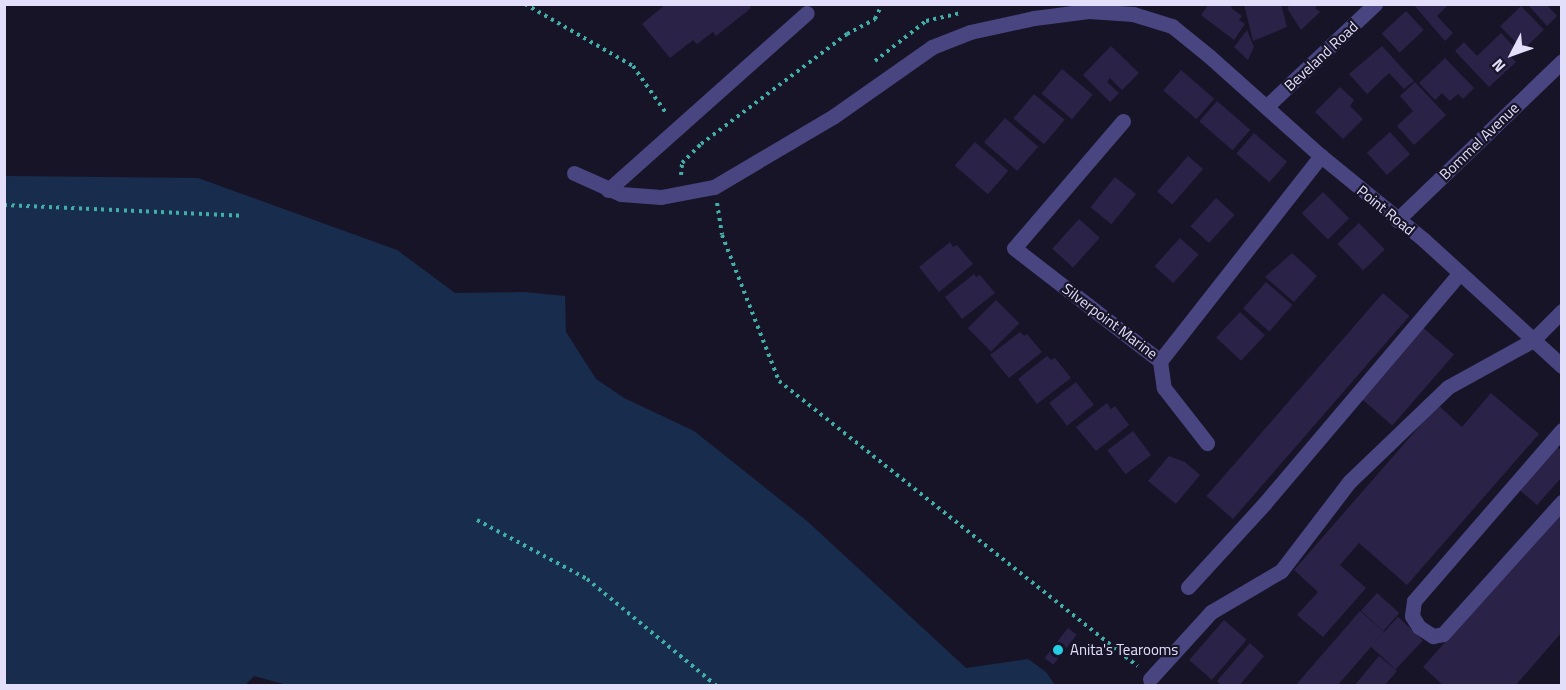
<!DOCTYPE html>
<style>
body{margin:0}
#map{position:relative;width:1566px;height:690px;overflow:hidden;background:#181428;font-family:"Titillium Web",sans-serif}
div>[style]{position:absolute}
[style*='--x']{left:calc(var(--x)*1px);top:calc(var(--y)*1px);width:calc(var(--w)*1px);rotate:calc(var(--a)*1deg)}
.water>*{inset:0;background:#182d4d}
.building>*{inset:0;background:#2a2247;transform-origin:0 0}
.path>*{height:4px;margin-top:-2px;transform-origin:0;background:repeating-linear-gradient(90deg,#41aea8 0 3px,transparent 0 7.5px)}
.minor>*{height:15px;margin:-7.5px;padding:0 7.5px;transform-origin:7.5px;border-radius:7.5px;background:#484581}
.dots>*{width:16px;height:16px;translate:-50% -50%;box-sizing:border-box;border:3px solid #181428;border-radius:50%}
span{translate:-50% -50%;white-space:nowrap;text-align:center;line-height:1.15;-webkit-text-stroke:4.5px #181428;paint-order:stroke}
.street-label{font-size:15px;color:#e3dffb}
.poi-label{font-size:15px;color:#e3dffb}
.left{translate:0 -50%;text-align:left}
.frame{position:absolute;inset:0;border:6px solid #e3dffb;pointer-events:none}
.north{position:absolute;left:1482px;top:24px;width:60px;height:60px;-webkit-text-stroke:4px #181428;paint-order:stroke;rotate:229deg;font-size:16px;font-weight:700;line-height:24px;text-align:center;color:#e3dffb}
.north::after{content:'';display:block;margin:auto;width:21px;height:27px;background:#e3dffb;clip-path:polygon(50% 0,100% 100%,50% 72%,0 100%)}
</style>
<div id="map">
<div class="water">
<i style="clip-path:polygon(5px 176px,198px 178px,397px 250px,455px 293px,524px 292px,565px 296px,566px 332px,596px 379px,624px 398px,694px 431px,807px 521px,966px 668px,1028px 659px,1046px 672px,1055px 685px,291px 686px,254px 676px,244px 686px,5px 685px)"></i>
</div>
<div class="building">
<i style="clip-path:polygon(666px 4px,748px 4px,751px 8px,716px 36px,713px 32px,697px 44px,693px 40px,670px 58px,642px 24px)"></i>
<i style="clip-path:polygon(1209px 4px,1233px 4px,1231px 8px,1242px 16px,1239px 20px,1245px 24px,1234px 40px,1201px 15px)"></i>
<i style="clip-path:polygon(1244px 4px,1281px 4px,1287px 27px,1253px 41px)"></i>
<i style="clip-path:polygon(1291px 4px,1319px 4px,1315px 8px,1320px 12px,1301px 30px,1287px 8px)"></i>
<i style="clip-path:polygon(1413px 4px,1449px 4px,1437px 16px,1453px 33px,1445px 41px)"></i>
<i style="clip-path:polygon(1546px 4px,1557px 16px,1547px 26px,1529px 6px)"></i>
<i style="left:1521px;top:6px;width:33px;height:29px;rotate:46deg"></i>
<i style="left:1406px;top:11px;width:26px;height:33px;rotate:47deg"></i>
<i style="clip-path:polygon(1247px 30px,1254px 47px,1248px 60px,1234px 47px)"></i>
<i style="clip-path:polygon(1501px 33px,1515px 48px,1508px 54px,1516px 62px,1489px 87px,1455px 51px,1464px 42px,1477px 56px)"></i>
<i style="clip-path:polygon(1111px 46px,1139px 73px,1122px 90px,1110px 78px,1107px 82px,1119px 93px,1110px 102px,1083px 75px)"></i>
<i style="clip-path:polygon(1382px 46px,1414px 81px,1404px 89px,1389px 73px,1367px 94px,1349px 74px)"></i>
<i style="clip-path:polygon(1445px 58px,1474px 88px,1463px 99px,1458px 94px,1450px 101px,1442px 93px,1435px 100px,1419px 83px)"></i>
<i style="left:1062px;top:69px;width:40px;height:32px;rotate:40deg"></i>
<i style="left:1181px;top:70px;width:44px;height:27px;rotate:41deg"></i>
<i style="clip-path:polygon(1415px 82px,1446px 115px,1414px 145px,1397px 126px,1413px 111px,1400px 96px)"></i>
<i style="clip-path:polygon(1340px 87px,1354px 100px,1350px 106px,1363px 119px,1343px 139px,1315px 112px)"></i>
<i style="left:1034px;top:94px;width:40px;height:32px;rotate:40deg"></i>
<i style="left:1217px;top:101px;width:44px;height:27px;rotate:41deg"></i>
<i style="left:1005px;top:118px;width:44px;height:32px;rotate:41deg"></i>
<i style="left:1390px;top:132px;width:30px;height:31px;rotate:48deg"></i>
<i style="left:1254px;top:133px;width:44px;height:27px;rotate:41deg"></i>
<i style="left:975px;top:142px;width:44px;height:31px;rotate:41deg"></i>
<i style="left:1188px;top:156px;width:20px;height:47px;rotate:41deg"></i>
<i style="left:1115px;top:177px;width:27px;height:39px;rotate:39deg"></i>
<i style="left:1323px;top:192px;width:37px;height:30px;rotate:45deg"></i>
<i style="left:1216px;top:198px;width:25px;height:38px;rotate:42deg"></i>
<i style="left:1079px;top:219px;width:28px;height:40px;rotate:42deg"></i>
<i style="left:1359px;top:223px;width:37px;height:30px;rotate:46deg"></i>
<i style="left:1180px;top:238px;width:25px;height:38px;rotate:42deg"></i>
<i style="clip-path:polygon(950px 242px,953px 247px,957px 245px,973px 264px,939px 292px,919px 267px)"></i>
<i style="clip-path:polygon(1292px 253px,1317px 276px,1294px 302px,1265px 277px)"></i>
<i style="clip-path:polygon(974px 274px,976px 277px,980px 275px,995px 293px,962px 319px,945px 297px)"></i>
<i style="left:1266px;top:282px;width:35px;height:35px;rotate:41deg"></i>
<i style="left:1383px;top:293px;width:35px;height:269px;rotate:41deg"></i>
<i style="left:996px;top:300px;width:33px;height:40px;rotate:45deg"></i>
<i style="left:1240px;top:312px;width:34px;height:35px;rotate:43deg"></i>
<i style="left:1420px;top:325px;width:45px;height:94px;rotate:41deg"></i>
<i style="clip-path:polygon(1020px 332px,1024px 336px,1027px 334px,1042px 352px,1009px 378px,990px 355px)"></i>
<i style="clip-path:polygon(1047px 356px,1051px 360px,1055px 358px,1071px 378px,1037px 404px,1018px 379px)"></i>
<i style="left:1076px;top:382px;width:29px;height:34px;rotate:52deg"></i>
<i style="clip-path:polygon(1491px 393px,1539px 434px,1407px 585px,1359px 543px,1340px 565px,1366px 588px,1323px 637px,1297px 615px,1318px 592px,1294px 570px,1438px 405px,1462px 427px)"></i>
<i style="clip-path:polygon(1107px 403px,1111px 409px,1115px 406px,1129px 425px,1096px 451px,1076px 427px)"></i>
<i style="left:1133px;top:431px;width:30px;height:32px;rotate:53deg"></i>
<i style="clip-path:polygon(1553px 444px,1562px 451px,1562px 477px,1537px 505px,1515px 486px)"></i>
<i style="clip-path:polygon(1169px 456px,1185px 462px,1200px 475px,1176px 504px,1148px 481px)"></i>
<i style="clip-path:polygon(1562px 509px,1562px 632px,1515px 686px,1444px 686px,1423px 667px)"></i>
<i style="left:1377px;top:593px;width:30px;height:24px;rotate:42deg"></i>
<i style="clip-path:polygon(1360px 611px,1384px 632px,1337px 686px,1295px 686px)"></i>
<i style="left:1398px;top:617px;width:34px;height:40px;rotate:43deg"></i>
<i style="left:1224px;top:620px;width:30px;height:53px;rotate:41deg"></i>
<i style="left:1068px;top:628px;width:11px;height:38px;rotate:38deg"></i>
<i style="clip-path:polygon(1250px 643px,1264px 656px,1239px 686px,1222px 686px,1217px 681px)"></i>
<i style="clip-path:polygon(1379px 656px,1397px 671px,1384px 686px,1354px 686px)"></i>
</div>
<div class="path">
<i style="--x:525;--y:4;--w:125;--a:29.9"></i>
<i style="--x:633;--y:66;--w:57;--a:54.9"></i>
<i style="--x:875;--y:61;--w:65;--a:-38.1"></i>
<i style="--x:926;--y:21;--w:36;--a:-13"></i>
<i style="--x:681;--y:175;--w:12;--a:-85"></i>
<i style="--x:682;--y:163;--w:27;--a:-45"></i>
<i style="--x:701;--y:144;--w:183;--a:-37"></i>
<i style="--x:847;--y:34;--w:32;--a:-28"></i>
<i style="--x:875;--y:19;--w:17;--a:-65"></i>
<i style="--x:717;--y:203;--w:32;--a:81"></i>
<i style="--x:722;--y:235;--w:157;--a:68.7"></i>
<i style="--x:779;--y:381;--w:458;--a:38.5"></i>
<i style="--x:4;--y:205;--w:239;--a:2.6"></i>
<i style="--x:477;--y:520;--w:125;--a:28.2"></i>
<i style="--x:587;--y:579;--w:168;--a:39.5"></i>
</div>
<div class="minor">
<i style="--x:1266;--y:107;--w:150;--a:-43.4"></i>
<i style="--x:1123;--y:121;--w:167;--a:130.6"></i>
<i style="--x:1014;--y:248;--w:185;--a:37.7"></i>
<i style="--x:1160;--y:361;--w:261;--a:-51.9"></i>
<i style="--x:574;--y:173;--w:51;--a:24.1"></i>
<i style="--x:621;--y:194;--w:40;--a:4.3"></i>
<i style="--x:661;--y:197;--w:54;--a:-10.7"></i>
<i style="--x:714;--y:187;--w:139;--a:-30.6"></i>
<i style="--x:834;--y:116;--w:120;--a:-35.1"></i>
<i style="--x:932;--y:47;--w:41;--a:-21.5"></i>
<i style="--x:970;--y:32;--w:66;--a:-12.3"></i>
<i style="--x:1034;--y:18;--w:55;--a:-7.3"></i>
<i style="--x:1089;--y:11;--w:44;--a:3.9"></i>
<i style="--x:1133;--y:14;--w:41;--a:17.1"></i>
<i style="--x:1172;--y:26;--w:48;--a:39"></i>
<i style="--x:1209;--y:56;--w:150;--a:41.8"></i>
<i style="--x:1321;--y:156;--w:133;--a:39.2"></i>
<i style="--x:1424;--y:240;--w:187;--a:42.4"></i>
<i style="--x:608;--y:190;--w:266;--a:-41.7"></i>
<i style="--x:1397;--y:220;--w:229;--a:-43.9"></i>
<i style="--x:1160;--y:361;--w:27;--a:82"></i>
<i style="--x:1164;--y:388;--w:70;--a:52"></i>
<i style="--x:1562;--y:430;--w:226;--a:130.9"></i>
<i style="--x:1414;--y:601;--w:15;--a:98"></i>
<i style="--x:1412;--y:616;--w:13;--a:58"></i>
<i style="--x:1419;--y:627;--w:17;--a:33"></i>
<i style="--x:1433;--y:636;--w:10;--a:-11"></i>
<i style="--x:1443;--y:634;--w:178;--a:-48"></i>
<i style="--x:1188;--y:587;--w:113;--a:-47.5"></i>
<i style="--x:1264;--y:504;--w:303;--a:-49.7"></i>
<i style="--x:1150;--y:679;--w:91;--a:-47.7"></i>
<i style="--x:1211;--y:612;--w:81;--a:-30.4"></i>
<i style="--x:1281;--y:571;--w:112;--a:-52.6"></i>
<i style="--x:1349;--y:482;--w:137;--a:-43.8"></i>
<i style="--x:1448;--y:387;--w:97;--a:-28.9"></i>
<i style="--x:1533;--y:340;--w:41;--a:-45"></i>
</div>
<div class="dots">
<i style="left:1058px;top:650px;background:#24cfe3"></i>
</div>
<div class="street-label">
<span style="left:1321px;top:56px;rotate:-43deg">Beveland Road</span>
<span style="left:1479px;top:141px;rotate:-44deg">Bommel Avenue</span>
<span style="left:1386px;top:210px;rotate:39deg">Point Road</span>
<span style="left:1110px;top:321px;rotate:37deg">Silverpoint Marine</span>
</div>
<div class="poi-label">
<span class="left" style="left:1070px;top:650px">Anita's Tearooms</span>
</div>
<div class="frame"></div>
<div class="north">N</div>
</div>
